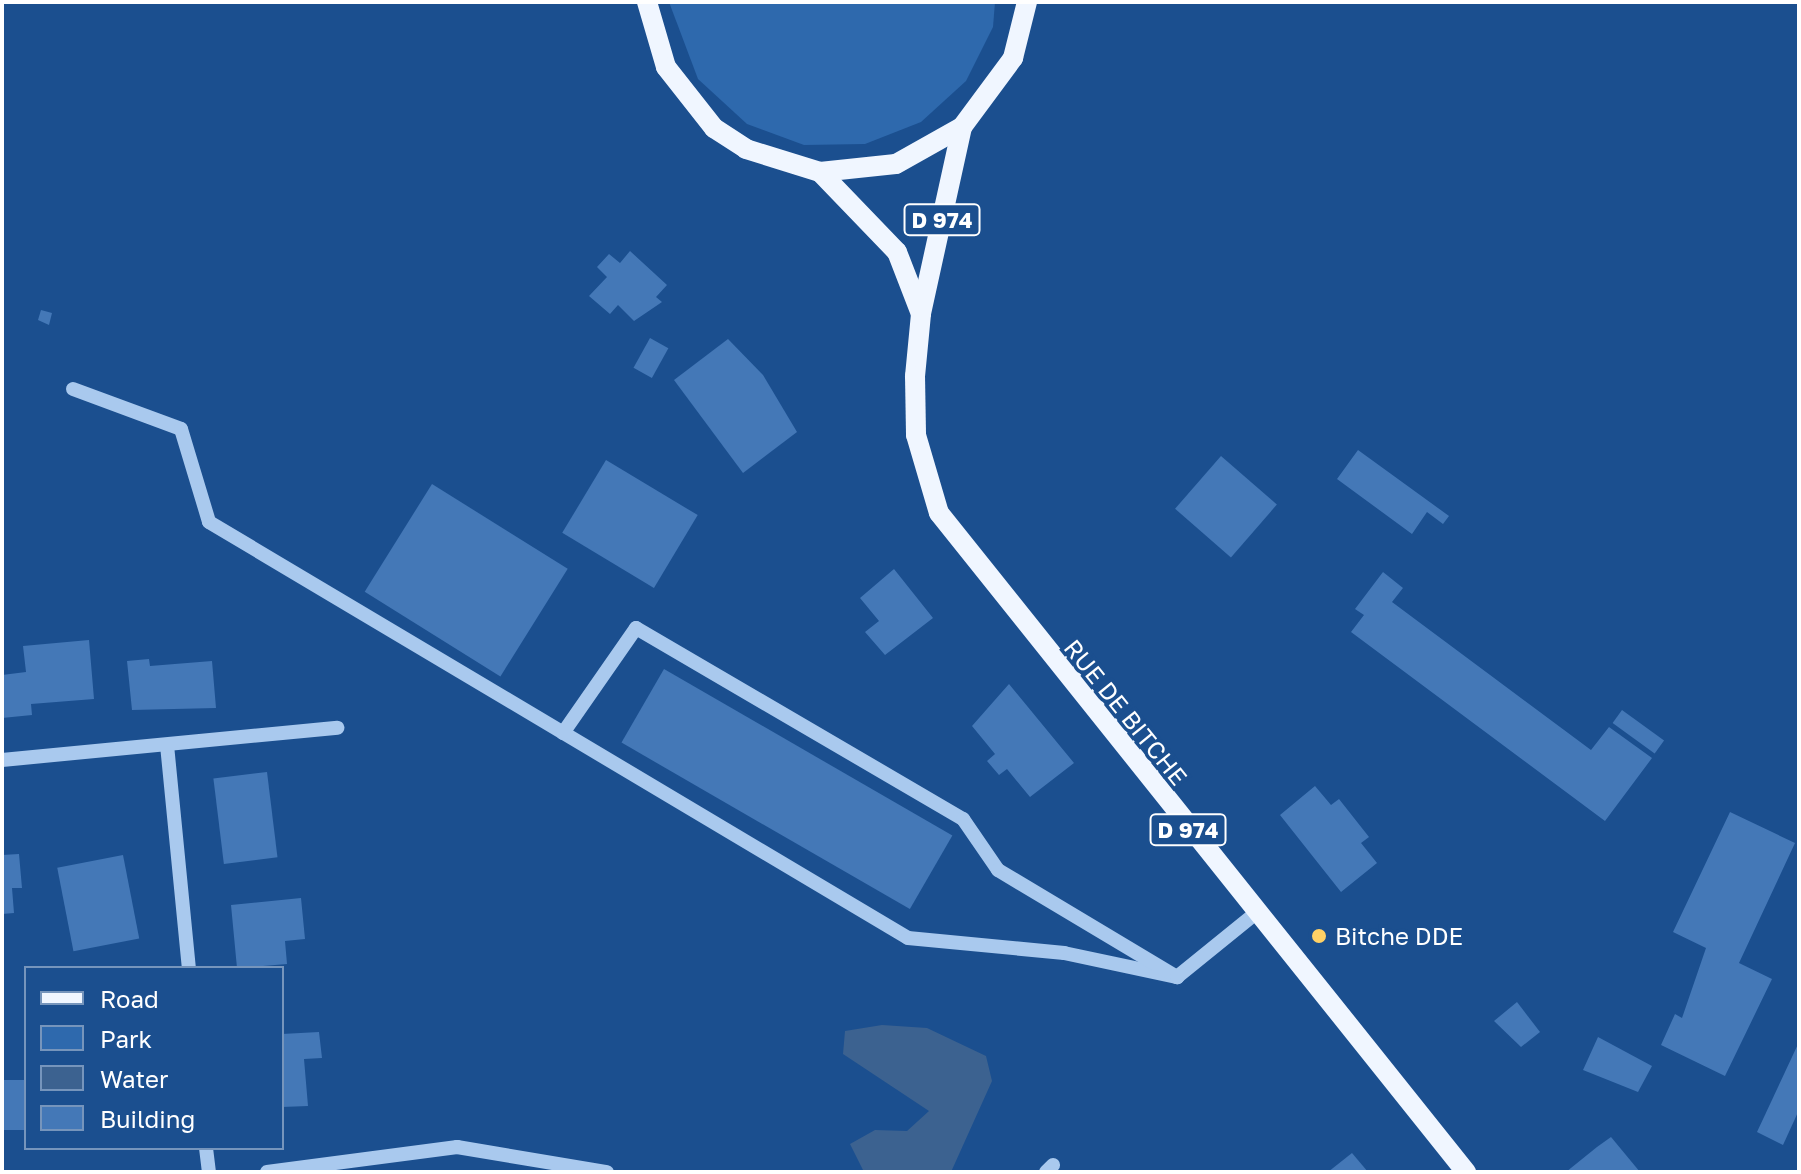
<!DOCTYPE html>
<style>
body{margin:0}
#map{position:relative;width:1801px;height:1174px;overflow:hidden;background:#1b4f8f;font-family:"Golos Text",sans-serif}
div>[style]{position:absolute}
.green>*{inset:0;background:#2e69ad}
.water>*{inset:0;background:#3c6290}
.building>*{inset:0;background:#4478b7;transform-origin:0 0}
.minor>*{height:14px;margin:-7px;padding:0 7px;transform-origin:7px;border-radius:7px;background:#a9c9ee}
.major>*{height:20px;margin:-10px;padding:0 10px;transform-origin:10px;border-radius:10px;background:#f0f6ff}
.dots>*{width:22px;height:22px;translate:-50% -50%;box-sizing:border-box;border:4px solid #1b4f8f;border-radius:50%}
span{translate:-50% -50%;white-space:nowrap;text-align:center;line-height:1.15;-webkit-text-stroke:7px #1b4f8f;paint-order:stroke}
.shield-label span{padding:2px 6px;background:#1b4f8f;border:2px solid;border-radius:6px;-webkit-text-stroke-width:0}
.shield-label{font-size:22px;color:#fff;font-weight:700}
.street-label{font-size:24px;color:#fff}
.poi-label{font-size:24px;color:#fff}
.left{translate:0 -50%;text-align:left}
.frame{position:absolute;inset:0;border:4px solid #fff;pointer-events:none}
.legend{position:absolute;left:24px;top:966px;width:260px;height:184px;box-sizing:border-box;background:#1b4f8f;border:2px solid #7695bc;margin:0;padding:10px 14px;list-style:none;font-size:24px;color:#fff}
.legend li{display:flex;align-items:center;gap:16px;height:40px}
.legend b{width:40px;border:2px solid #7695bc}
</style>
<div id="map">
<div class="green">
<i style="clip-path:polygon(669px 2px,995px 2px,993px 27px,966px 81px,921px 122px,865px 144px,804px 145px,747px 124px,698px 79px)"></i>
</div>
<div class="water">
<i style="clip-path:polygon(882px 1025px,927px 1028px,986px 1056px,992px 1081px,951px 1172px,864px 1172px,850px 1144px,875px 1130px,907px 1131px,929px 1111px,843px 1054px,845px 1031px)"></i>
</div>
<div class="building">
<i style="clip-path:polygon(630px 251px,667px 285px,656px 297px,662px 302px,634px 321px,618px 305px,610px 314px,589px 296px,607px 277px,597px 267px,609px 254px,620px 263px)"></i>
<i style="clip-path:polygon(41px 310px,52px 313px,49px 325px,38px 320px)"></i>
<i style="left:650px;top:338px;width:21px;height:34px;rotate:29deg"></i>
<i style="clip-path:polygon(728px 339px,763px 375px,797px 432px,743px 473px,674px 380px)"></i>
<i style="clip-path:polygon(1358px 450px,1449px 516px,1443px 524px,1427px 512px,1412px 534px,1337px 479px)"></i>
<i style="left:1221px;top:456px;width:74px;height:70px;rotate:41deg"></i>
<i style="left:606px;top:460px;width:107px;height:85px;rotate:31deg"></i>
<i style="left:432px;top:484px;width:160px;height:127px;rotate:32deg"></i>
<i style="clip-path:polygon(894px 569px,933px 618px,885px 655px,865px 632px,879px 621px,860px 598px)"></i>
<i style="clip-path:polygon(1383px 572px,1403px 588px,1392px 602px,1591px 750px,1609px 727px,1652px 758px,1605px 821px,1351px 632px,1364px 615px,1355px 609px)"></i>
<i style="clip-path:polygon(89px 640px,94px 699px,31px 704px,32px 715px,2px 718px,2px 675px,26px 672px,23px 646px)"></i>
<i style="clip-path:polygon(149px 659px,150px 666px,212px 661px,216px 708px,132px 710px,127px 661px)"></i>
<i style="left:664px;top:669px;width:333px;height:85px;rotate:30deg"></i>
<i style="clip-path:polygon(1009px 684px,1074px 763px,1030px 797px,1007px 769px,999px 775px,987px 761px,995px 754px,972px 726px)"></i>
<i style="left:1622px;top:710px;width:52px;height:16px;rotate:36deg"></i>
<i style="left:267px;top:772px;width:86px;height:54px;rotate:83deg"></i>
<i style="clip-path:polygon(1315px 786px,1331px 805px,1339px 799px,1369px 837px,1361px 843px,1377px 863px,1341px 892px,1280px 815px)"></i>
<i style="clip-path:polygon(1730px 812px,1795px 843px,1739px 963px,1772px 979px,1725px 1076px,1661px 1045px,1675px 1014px,1682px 1018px,1706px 948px,1673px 932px)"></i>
<i style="clip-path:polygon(19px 854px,22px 888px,12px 888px,14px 913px,2px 914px,2px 855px)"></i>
<i style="left:123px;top:855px;width:85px;height:67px;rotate:79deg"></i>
<i style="clip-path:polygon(301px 898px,305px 939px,285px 941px,287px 964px,237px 968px,231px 905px)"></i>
<i style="clip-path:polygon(1517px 1002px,1540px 1032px,1521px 1047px,1494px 1021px)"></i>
<i style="clip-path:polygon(319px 1032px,322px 1058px,304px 1059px,308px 1106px,282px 1107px,282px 1034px)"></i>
<i style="clip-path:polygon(1598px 1037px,1652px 1066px,1638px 1092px,1583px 1070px)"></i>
<i style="clip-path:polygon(1799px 1042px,1799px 1110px,1783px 1145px,1757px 1132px)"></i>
<i style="left:26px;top:1080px;width:50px;height:24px;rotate:90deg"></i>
<i style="clip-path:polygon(1611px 1137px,1640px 1172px,1566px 1172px,1597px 1147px)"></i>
<i style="clip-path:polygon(1352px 1153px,1368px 1172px,1328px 1172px)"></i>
</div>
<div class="minor">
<i style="left:73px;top:389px;width:115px;rotate:20.3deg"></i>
<i style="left:181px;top:429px;width:97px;rotate:73.2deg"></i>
<i style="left:209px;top:522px;width:813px;rotate:30.76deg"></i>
<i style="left:908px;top:938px;width:157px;rotate:5.5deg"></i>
<i style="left:1064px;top:953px;width:116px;rotate:12deg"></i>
<i style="left:563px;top:733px;width:128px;rotate:-55.2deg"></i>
<i style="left:636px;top:628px;width:379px;rotate:30.3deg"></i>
<i style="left:963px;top:819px;width:62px;rotate:55.5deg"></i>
<i style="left:998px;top:870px;width:209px;rotate:30.9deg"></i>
<i style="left:1177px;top:977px;width:102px;rotate:-39deg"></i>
<i style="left:167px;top:745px;width:224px;rotate:84.4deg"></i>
<i style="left:2px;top:760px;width:337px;rotate:-5.5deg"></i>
<i style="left:206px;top:1148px;width:24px;rotate:83deg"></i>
<i style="left:267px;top:1172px;width:192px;rotate:-7.5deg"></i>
<i style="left:457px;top:1147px;width:152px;rotate:9.5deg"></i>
<i style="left:1046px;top:1172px;width:10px;rotate:-45deg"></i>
</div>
<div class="major">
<i style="left:647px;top:2px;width:68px;rotate:73.7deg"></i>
<i style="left:666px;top:67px;width:78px;rotate:51.8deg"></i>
<i style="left:714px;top:128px;width:38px;rotate:33deg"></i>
<i style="left:746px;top:149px;width:77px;rotate:17.3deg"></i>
<i style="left:820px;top:172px;width:76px;rotate:-6deg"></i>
<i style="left:896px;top:164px;width:76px;rotate:-29.3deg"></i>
<i style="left:962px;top:127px;width:86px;rotate:-53.5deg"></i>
<i style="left:1013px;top:58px;width:58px;rotate:-76deg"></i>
<i style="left:962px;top:127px;width:191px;rotate:102.4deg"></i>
<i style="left:921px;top:314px;width:62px;rotate:95.5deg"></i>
<i style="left:915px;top:376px;width:59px;rotate:89deg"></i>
<i style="left:916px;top:435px;width:81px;rotate:73.6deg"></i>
<i style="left:939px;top:513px;width:844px;rotate:51.35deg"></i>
<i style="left:820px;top:172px;width:111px;rotate:46.1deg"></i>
<i style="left:897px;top:252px;width:66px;rotate:68.8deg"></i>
</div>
<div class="dots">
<i style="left:1319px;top:936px;background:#ffd166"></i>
</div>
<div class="shield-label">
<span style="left:942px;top:220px">D 974</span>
<span style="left:1188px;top:830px">D 974</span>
</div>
<div class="street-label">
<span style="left:1126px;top:712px;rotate:51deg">RUE DE BITCHE</span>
</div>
<div class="poi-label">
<span class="left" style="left:1335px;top:936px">Bitche DDE</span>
</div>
<div class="frame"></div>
<ul class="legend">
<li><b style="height:10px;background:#f0f6ff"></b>Road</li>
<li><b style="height:22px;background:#2e69ad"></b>Park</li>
<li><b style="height:22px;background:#3c6290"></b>Water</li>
<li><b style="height:22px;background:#4478b7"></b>Building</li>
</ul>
</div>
